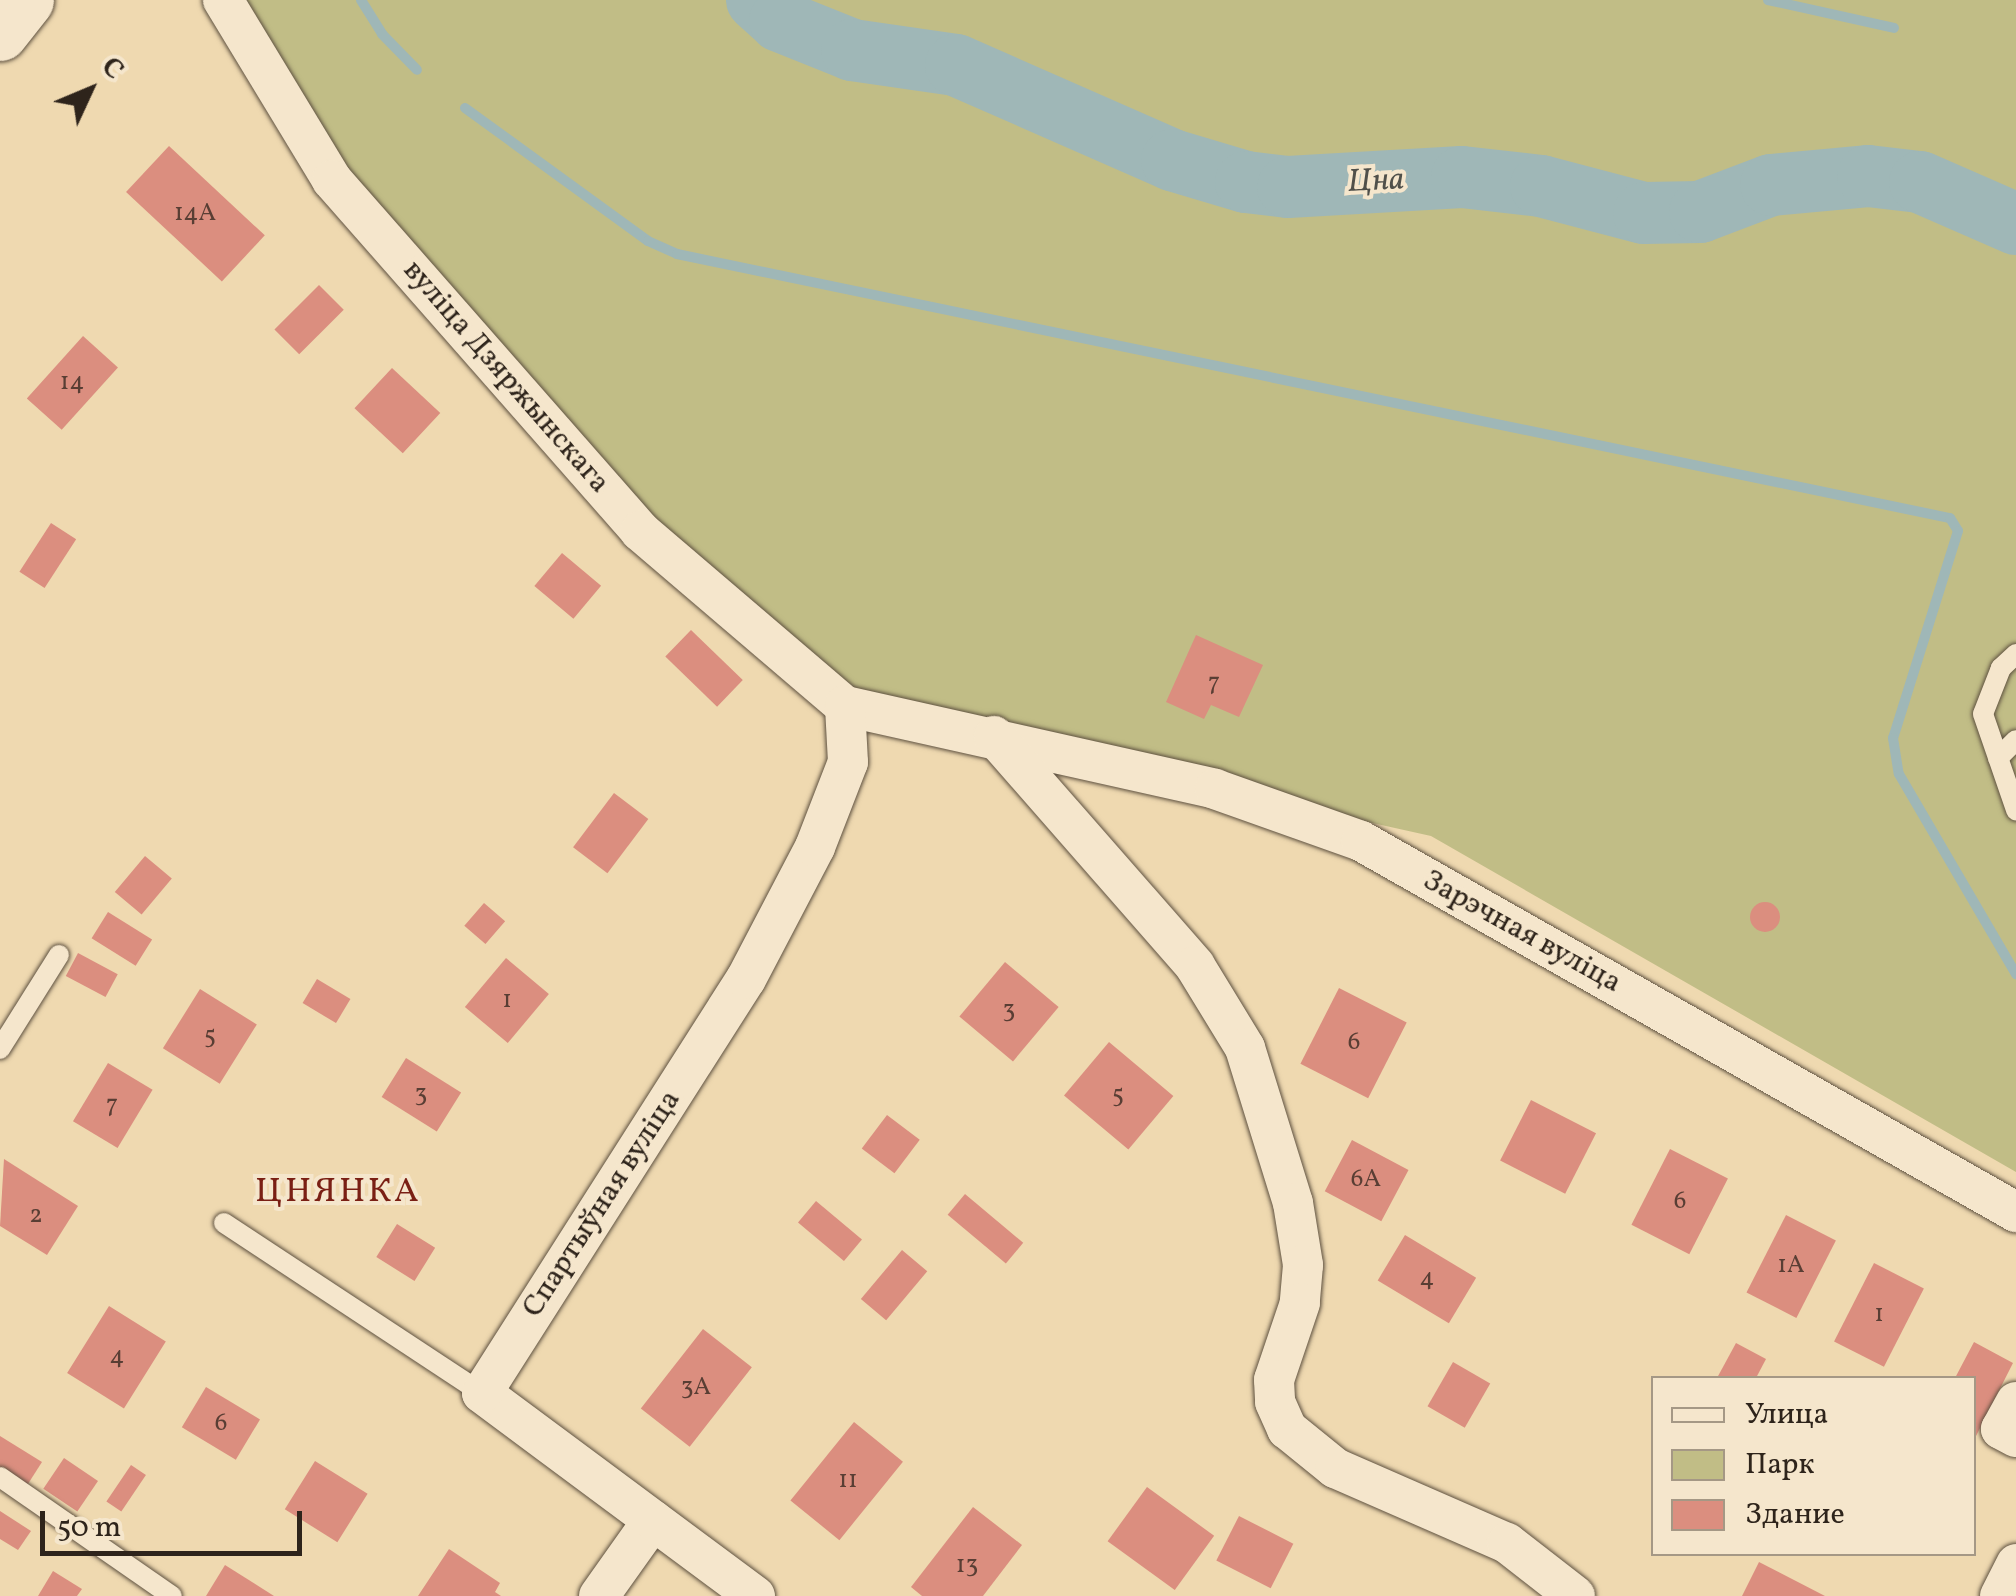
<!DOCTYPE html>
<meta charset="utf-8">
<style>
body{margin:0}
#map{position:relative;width:2016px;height:1596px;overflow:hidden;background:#efd9b0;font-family:Vollkorn,serif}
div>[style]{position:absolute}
.green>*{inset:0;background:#c1bd86}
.stream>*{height:10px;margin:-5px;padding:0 5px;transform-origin:5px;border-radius:5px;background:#9fb7b7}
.river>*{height:62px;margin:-31px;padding:0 31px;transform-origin:31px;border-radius:31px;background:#9fb7b7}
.building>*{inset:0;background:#db8e7f;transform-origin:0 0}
.round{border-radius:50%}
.roads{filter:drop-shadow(0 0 2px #5e5140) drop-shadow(0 0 2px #5e5140)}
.lane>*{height:20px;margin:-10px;padding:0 10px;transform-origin:10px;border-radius:10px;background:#f5e6cc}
.street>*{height:40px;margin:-20px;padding:0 20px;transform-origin:20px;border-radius:20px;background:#f5e6cc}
.secondary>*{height:55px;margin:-27.5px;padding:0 27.5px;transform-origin:27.5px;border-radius:27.5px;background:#f5e6cc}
span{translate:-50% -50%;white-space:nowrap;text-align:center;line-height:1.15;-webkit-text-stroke:8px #f5e6cc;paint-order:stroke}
.number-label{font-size:25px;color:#593e34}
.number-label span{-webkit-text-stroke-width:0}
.street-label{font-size:30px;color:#2e241b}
.water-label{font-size:32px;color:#50504a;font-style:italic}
.quarter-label{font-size:35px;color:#7a1f14;letter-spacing:2.5px}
.legend{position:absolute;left:1651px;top:1376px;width:325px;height:180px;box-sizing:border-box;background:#f5e6cc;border:2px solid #a59885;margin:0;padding:12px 18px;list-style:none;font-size:30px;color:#2e241b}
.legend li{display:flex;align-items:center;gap:20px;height:50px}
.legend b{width:50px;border:2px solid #a59885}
.north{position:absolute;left:40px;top:40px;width:100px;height:100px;-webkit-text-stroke:8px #f5e6cc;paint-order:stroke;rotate:46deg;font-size:28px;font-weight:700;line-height:40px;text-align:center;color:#2e241b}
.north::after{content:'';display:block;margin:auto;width:35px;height:45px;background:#2e241b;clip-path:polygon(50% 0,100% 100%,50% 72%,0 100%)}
.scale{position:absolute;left:40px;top:1511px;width:262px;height:45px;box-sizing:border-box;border:5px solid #2e241b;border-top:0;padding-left:12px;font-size:30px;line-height:35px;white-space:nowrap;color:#2e241b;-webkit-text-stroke:8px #f5e6cc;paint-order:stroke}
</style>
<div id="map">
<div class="green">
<i style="clip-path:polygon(223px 0,2016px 0,2016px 1172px,1431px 836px,845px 706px,477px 344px)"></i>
</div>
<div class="stream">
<i style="left:361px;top:0;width:40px;rotate:58deg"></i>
<i style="left:382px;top:34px;width:50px;rotate:45.8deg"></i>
<i style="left:1768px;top:0;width:129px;rotate:12.5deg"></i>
<i style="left:465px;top:108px;width:226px;rotate:36deg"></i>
<i style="left:648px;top:241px;width:32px;rotate:24deg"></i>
<i style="left:677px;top:254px;width:1300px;rotate:11.72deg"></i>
<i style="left:1950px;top:518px;width:15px;rotate:58deg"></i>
<i style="left:1958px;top:531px;width:217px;rotate:107.4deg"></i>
<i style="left:1893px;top:738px;width:36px;rotate:81deg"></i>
<i style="left:1899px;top:774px;width:232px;rotate:59.7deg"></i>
</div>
<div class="river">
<i style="left:757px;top:0;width:31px;rotate:42deg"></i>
<i style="left:780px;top:21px;width:78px;rotate:21.9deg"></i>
<i style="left:852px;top:50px;width:105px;rotate:8.2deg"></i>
<i style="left:956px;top:65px;width:236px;rotate:23.7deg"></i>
<i style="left:1172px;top:160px;width:77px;rotate:16.6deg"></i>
<i style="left:1246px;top:182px;width:42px;rotate:6.8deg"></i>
<i style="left:1288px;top:187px;width:174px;rotate:-3.3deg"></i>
<i style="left:1462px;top:177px;width:80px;rotate:6.5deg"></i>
<i style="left:1541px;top:186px;width:106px;rotate:14.7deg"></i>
<i style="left:1644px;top:213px;width:56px;rotate:-1deg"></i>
<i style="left:1700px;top:212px;width:76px;rotate:-20.8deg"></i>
<i style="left:1771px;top:185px;width:97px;rotate:-5.3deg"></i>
<i style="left:1868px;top:176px;width:52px;rotate:6.6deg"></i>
<i style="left:1920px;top:182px;width:105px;rotate:23.6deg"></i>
</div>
<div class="building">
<i style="left:169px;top:146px;width:131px;height:63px;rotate:43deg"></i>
<i style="left:319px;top:285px;width:35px;height:63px;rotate:45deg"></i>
<i style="left:83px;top:336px;width:47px;height:84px;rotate:42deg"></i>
<i style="left:392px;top:368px;width:66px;height:55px;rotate:43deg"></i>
<i style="left:51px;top:523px;width:30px;height:58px;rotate:33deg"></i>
<i style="left:562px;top:553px;width:51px;height:43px;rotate:40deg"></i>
<i style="left:691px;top:630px;width:72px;height:37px;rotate:44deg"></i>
<i style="clip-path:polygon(1196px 635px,1263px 665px,1239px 717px,1211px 705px,1204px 719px,1166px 702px)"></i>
<i style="left:614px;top:793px;width:43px;height:68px;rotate:37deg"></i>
<i style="left:145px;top:856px;width:35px;height:47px;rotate:40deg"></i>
<i class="round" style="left:1750px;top:902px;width:30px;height:30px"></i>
<i style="left:484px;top:903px;width:28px;height:30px;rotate:41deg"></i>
<i style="left:108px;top:912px;width:52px;height:31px;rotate:32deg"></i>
<i style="left:78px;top:953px;width:45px;height:26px;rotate:28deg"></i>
<i style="left:506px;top:958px;width:56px;height:64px;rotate:40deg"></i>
<i style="left:1005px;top:962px;width:70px;height:71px;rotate:40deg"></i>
<i style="left:317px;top:979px;width:39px;height:28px;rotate:31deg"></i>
<i style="left:1339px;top:988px;width:76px;height:85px;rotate:27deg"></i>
<i style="left:200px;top:989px;width:67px;height:70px;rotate:32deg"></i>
<i style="left:1109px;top:1042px;width:84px;height:70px;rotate:40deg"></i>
<i style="left:406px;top:1058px;width:65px;height:46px;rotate:32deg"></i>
<i style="left:108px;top:1063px;width:52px;height:68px;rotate:31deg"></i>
<i style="left:1531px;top:1100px;width:73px;height:68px;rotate:27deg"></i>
<i style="left:887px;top:1115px;width:41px;height:42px;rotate:37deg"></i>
<i style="left:1352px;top:1140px;width:64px;height:58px;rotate:28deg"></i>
<i style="left:1670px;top:1149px;width:65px;height:85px;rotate:27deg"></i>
<i style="clip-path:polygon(4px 1159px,78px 1206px,47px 1255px,0 1226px)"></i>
<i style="left:965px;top:1194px;width:76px;height:27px;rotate:40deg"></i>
<i style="left:816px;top:1201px;width:60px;height:28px;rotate:40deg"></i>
<i style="left:1786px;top:1215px;width:56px;height:87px;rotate:27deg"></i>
<i style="left:397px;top:1224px;width:45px;height:39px;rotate:32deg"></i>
<i style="left:1405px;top:1235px;width:83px;height:53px;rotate:31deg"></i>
<i style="left:902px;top:1250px;width:33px;height:64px;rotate:40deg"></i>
<i style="left:1874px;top:1263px;width:56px;height:88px;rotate:27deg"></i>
<i style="left:109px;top:1306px;width:67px;height:79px;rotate:32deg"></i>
<i style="left:703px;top:1329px;width:62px;height:101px;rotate:38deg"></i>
<i style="clip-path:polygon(1974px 1342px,2013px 1363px,1974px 1440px,1974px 1378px,1955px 1378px)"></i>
<i style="clip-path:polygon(1736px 1343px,1766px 1359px,1756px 1378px,1717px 1378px)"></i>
<i style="left:1453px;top:1362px;width:43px;height:51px;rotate:30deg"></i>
<i style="left:206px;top:1387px;width:63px;height:47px;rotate:31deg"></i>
<i style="left:854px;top:1422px;width:63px;height:101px;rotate:39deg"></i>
<i style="clip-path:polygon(0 1436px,42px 1462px,26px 1487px,0 1470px)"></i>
<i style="left:64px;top:1458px;width:41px;height:37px;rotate:34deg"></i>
<i style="left:315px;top:1461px;width:62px;height:57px;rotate:32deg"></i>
<i style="left:131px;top:1465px;width:18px;height:44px;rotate:34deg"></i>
<i style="left:1147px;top:1487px;width:83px;height:67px;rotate:36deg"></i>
<i style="clip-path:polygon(973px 1507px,1022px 1545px,983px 1596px,922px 1596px,911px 1587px)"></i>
<i style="clip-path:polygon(0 1511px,31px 1531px,18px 1550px,0 1539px)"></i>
<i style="left:1239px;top:1516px;width:61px;height:50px;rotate:27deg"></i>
<i style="clip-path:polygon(449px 1549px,500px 1583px,495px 1592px,501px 1596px,418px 1596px)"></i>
<i style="clip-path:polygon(1759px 1562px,1825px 1596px,1742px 1596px)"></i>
<i style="clip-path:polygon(225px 1565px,274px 1596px,206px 1596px)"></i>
<i style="clip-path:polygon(53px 1571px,82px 1589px,77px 1596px,38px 1596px)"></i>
</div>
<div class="roads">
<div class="lane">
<i style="left:2016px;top:654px;width:21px;rotate:137deg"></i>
<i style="left:2001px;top:668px;width:49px;rotate:111.4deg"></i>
<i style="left:1983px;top:714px;width:102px;rotate:71deg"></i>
<i style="left:1998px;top:758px;width:25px;rotate:-45deg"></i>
<i style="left:0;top:1049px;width:111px;rotate:-57.9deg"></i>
<i style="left:224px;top:1223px;width:309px;rotate:33.4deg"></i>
<i style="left:0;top:1477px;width:209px;rotate:34.7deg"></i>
</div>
<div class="street">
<i style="left:223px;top:0;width:210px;rotate:58.8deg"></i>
<i style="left:332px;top:180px;width:467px;rotate:48.7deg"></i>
<i style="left:640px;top:531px;width:270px;rotate:40.5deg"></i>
<i style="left:845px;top:706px;width:379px;rotate:12.6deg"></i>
<i style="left:1215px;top:789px;width:155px;rotate:19.6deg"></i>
<i style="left:1361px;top:841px;width:753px;rotate:29.53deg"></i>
<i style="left:994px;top:736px;width:305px;rotate:48.8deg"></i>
<i style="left:1195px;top:966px;width:96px;rotate:58.6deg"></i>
<i style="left:1245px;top:1048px;width:162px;rotate:72.8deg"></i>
<i style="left:1293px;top:1203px;width:63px;rotate:80.8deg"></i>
<i style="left:1303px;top:1265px;width:38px;rotate:95deg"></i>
<i style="left:1300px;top:1303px;width:81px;rotate:108.7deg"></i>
<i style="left:1274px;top:1380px;width:22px;rotate:87deg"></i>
<i style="left:1275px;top:1402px;width:30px;rotate:66deg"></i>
<i style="left:1287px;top:1429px;width:62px;rotate:39.1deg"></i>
<i style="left:1335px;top:1468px;width:188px;rotate:23.6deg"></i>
<i style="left:1507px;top:1543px;width:86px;rotate:37.9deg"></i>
<i style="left:2016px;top:1402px;width:31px;rotate:119deg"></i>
<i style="left:2001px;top:1429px;width:17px;rotate:28deg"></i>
<i style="left:599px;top:1596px;width:93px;rotate:-54.6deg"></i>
<i style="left:755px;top:1596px;width:340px;rotate:-143.4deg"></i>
<i style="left:482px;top:1393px;width:491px;rotate:-57.5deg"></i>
<i style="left:746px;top:979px;width:149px;rotate:-62.4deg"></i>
<i style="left:815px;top:847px;width:91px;rotate:-68.8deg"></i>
<i style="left:848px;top:762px;width:56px;rotate:-93.1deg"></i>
<i style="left:2000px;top:1596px;width:36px;rotate:-63deg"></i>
</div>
<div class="secondary">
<i style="left:0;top:33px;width:42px;rotate:-51.8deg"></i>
</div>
</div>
<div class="number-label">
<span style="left:195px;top:214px">14А</span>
<span style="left:72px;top:383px">14</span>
<span style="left:1214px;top:684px">7</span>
<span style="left:507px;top:1001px">1</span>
<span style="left:1009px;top:1011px">3</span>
<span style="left:210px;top:1037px">5</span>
<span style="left:1354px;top:1043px">6</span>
<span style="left:421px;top:1095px">3</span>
<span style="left:1118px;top:1096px">5</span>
<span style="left:112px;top:1106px">7</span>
<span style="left:1366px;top:1180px">6A</span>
<span style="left:1680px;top:1202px">6</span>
<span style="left:36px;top:1216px">2</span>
<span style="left:1791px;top:1266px">1А</span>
<span style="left:1427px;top:1279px">4</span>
<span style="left:1879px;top:1315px">1</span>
<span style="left:117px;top:1357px">4</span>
<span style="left:696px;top:1388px">3А</span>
<span style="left:221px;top:1424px">6</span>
<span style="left:848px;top:1481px">11</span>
<span style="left:967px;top:1566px">13</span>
</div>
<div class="street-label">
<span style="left:506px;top:377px;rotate:49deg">вуліца Дзяржынскага</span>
<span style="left:1522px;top:932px;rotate:29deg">Зарэчная вуліца</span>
<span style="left:602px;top:1204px;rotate:-57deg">Спартыўная вуліца</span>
</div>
<div class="water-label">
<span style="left:1376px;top:182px;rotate:-3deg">Цна</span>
</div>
<div class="quarter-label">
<span style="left:338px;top:1192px">ЦНЯНКА</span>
</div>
<ul class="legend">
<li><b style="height:12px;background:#f5e6cc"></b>Улица</li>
<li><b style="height:28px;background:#c1bd86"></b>Парк</li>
<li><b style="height:28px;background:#db8e7f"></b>Здание</li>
</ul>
<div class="north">С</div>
<div class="scale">50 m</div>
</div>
